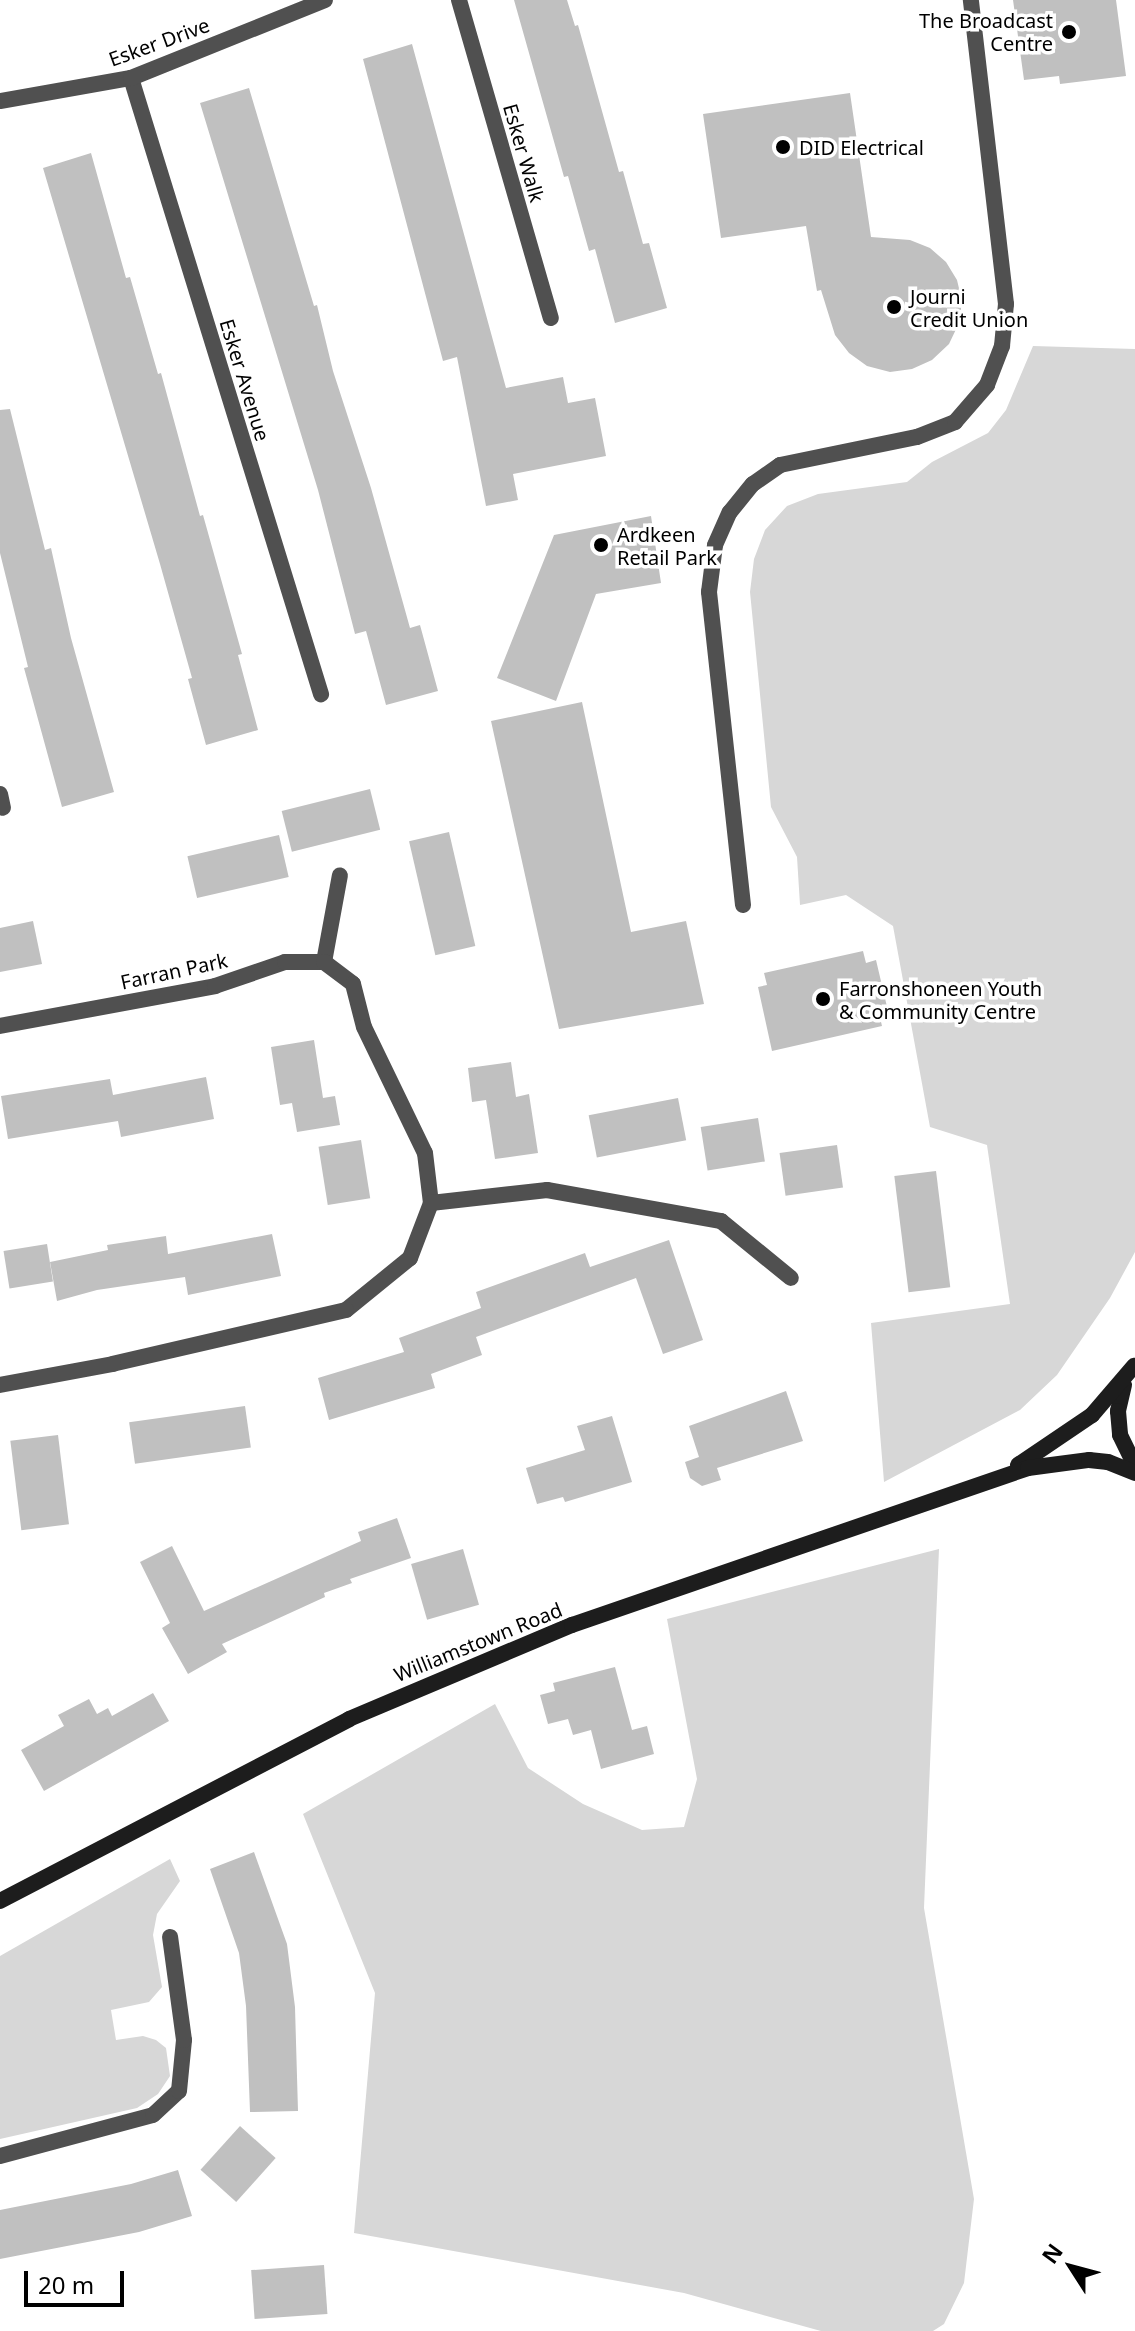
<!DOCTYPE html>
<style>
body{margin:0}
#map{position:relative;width:1135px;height:2331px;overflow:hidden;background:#fff;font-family:"Noto Sans",sans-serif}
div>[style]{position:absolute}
.green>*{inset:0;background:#d7d7d7}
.building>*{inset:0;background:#c0c0c0;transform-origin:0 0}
.street>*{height:16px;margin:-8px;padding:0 8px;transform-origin:8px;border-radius:8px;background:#505050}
.secondary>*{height:16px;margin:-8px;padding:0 8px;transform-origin:8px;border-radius:8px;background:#1d1d1d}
.dots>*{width:22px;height:22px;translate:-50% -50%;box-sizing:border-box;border:4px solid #fff;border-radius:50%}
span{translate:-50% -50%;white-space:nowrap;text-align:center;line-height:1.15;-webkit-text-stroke:7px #fff;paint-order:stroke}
.poi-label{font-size:20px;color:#000}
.right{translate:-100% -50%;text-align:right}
.left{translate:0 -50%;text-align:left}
.street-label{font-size:20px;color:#000}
.north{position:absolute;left:1031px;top:2227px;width:80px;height:80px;-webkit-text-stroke:6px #fff;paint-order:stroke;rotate:306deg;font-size:22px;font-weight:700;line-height:32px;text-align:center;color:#000}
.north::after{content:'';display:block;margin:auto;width:28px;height:36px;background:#000;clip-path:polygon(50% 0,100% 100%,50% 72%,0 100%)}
.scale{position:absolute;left:24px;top:2271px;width:100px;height:36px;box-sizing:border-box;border:4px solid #000;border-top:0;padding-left:10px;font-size:24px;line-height:28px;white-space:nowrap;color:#000;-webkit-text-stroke:6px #fff;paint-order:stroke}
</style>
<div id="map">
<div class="green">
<i style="clip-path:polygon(1033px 346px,1135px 349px,1135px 1252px,1110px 1298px,1057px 1375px,1020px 1410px,884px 1482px,871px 1323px,1010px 1304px,987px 1145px,930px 1127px,893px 926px,846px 895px,800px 905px,797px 857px,771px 807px,750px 592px,754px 559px,765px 530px,787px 506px,818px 494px,907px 482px,932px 462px,988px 433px,1006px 410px)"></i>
<i style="clip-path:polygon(939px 1549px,924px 1908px,974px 2199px,964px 2283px,944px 2324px,933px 2331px,821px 2331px,684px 2293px,354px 2233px,375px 1993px,303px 1814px,495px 1704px,528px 1768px,583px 1804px,642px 1830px,684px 1827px,697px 1779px,667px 1619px)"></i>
<i style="clip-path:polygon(170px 1859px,180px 1881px,157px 1914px,153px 1935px,162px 1987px,149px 2002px,111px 2010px,116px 2040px,143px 2036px,156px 2040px,166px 2048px,170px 2076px,158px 2094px,137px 2108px,0 2139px,0 1956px)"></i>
</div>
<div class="building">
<i style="clip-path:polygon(514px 0,567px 0,575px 26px,578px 25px,619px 172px,623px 171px,643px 244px,649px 243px,667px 308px,615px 323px,595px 249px,589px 251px,568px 176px,564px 177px)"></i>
<i style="clip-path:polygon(1013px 0,1116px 0,1126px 76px,1060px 84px,1059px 76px,1024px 80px)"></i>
<i style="clip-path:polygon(412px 44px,506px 388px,563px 377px,568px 403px,595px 398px,606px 456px,513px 474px,518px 500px,486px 506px,457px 357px,443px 361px,363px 59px)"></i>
<i style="clip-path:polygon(249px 88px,314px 306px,317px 305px,333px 371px,371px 488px,410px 628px,420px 625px,438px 691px,386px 705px,366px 631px,355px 634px,318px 490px,200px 103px)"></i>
<i style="clip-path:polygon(850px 93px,871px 237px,910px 240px,930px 248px,946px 262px,957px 280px,962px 301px,959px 323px,949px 344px,932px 360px,912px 369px,890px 372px,867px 366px,849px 353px,835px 335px,821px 290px,817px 291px,806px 226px,721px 238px,703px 114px)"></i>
<i style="clip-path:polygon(91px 153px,126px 278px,130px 277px,158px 374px,161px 373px,200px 516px,203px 515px,242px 654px,238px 655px,258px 730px,206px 745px,188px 679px,192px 678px,160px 564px,43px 168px)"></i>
<i style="clip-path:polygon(10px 409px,45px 550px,51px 548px,71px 638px,114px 792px,62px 807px,24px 668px,28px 667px,0 553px,0 410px)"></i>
<i style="clip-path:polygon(651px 516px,661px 583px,596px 594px,556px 701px,497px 678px,554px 535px)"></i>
<i style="clip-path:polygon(582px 702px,631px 932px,686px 921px,704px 1004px,559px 1029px,491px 721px)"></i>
<i style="left:370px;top:789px;width:42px;height:91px;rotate:76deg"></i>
<i style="left:449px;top:832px;width:117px;height:41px;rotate:77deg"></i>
<i style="left:279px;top:835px;width:43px;height:94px;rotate:77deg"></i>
<i style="clip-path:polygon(33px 921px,42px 964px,0 972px,0 928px)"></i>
<i style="clip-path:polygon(863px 951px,866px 963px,876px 960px,888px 1011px,879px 1013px,882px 1026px,772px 1051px,758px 987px,767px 985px,764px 973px)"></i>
<i style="clip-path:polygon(314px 1040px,323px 1098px,335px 1096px,340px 1125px,297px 1132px,292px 1103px,280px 1105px,271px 1047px)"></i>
<i style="clip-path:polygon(511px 1062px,516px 1097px,529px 1094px,538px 1153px,495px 1159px,486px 1100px,472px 1102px,468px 1068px)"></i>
<i style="clip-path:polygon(206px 1077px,214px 1119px,121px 1137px,118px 1121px,8px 1139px,1px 1096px,110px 1079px,113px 1095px)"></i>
<i style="left:678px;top:1098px;width:43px;height:91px;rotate:79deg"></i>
<i style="left:758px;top:1118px;width:44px;height:58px;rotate:81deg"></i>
<i style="left:361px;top:1140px;width:59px;height:43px;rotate:81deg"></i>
<i style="left:837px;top:1145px;width:43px;height:58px;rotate:82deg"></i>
<i style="left:936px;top:1171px;width:117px;height:42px;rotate:83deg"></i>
<i style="clip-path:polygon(272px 1234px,281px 1276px,188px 1295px,185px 1277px,97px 1290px,57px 1301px,50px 1262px,108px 1250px,107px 1245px,166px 1236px,168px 1254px)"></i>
<i style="clip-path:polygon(669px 1240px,703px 1340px,663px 1354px,636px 1278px,476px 1337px,482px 1355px,431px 1374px,435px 1388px,329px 1420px,318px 1378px,404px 1352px,399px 1338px,481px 1308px,476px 1292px,585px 1253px,590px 1267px)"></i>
<i style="left:47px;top:1244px;width:38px;height:44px;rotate:81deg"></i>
<i style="clip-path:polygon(786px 1391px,803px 1441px,717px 1468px,721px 1480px,702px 1486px,690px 1478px,685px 1462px,699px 1457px,689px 1426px)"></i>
<i style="left:245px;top:1406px;width:42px;height:117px;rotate:82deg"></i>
<i style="clip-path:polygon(612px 1416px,632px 1482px,565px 1502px,563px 1497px,537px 1504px,526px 1468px,585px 1450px,577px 1426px)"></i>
<i style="left:58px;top:1435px;width:90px;height:48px;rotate:83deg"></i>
<i style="clip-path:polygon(397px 1518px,411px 1558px,350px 1579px,352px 1583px,324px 1593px,325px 1597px,222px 1644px,227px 1652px,188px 1674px,162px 1628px,170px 1623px,140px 1562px,172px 1546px,204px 1611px,361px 1541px,358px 1532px)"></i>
<i style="left:463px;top:1549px;width:58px;height:54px;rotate:74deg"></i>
<i style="clip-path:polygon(615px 1667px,632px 1730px,647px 1726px,654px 1754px,601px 1769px,591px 1730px,573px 1735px,568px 1719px,548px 1724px,540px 1695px,555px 1691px,553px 1683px)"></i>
<i style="clip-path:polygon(153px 1693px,169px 1721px,44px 1791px,21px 1750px,64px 1726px,58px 1715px,89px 1699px,97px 1714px,108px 1708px,112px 1716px)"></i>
<i style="clip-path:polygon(254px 1852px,287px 1944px,295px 2007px,298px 2111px,250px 2112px,246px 2006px,239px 1953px,210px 1869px)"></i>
<i style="left:240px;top:2126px;width:48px;height:59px;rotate:42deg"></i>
<i style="clip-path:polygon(178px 2170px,192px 2216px,139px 2232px,0 2259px,0 2210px,131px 2184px)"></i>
<i style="left:324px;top:2265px;width:49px;height:73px;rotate:86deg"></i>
</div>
<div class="street">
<i style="left:459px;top:0;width:331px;rotate:73.9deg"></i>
<i style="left:131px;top:78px;width:645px;rotate:72.86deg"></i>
<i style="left:0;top:101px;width:133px;rotate:-10deg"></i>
<i style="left:131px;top:78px;width:209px;rotate:-21.9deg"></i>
<i style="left:0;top:794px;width:14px;rotate:78deg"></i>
<i style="left:743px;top:905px;width:315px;rotate:-96.2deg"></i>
<i style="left:709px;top:592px;width:47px;rotate:-82.7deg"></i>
<i style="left:715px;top:545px;width:36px;rotate:-66deg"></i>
<i style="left:730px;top:512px;width:36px;rotate:-51deg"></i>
<i style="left:753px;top:484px;width:33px;rotate:-35deg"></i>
<i style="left:780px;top:465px;width:140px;rotate:-11.6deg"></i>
<i style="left:917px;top:437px;width:41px;rotate:-21.5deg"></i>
<i style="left:955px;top:422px;width:49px;rotate:-49.1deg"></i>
<i style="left:987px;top:385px;width:42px;rotate:-69deg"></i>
<i style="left:1002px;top:346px;width:42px;rotate:-84.6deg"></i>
<i style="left:1006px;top:304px;width:306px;rotate:-96.6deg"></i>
<i style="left:324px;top:962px;width:88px;rotate:-79.6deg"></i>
<i style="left:0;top:1026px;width:219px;rotate:-10.5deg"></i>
<i style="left:215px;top:986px;width:74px;rotate:-18.9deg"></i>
<i style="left:285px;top:962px;width:39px"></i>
<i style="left:324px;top:962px;width:36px;rotate:37deg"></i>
<i style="left:353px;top:984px;width:44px;rotate:75.7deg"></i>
<i style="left:364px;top:1027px;width:140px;rotate:64.2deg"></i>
<i style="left:425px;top:1153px;width:50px;rotate:83.2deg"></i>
<i style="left:431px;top:1203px;width:59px;rotate:110.9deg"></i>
<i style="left:410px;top:1258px;width:82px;rotate:140.9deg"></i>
<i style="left:346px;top:1310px;width:239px;rotate:167deg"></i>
<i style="left:113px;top:1364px;width:115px;rotate:169.5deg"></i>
<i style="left:431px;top:1203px;width:117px;rotate:-6.4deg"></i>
<i style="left:547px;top:1190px;width:177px;rotate:10.1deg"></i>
<i style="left:721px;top:1221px;width:90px;rotate:39.2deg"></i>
<i style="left:0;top:2156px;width:158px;rotate:-15deg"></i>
<i style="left:153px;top:2115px;width:35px;rotate:-43deg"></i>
<i style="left:179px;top:2091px;width:51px;rotate:-84.4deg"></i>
<i style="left:184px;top:2040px;width:104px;rotate:-97.7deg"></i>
</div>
<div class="secondary">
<i style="left:1124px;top:1385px;width:27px;rotate:103deg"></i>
<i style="left:1118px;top:1411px;width:24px;rotate:85deg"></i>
<i style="left:1120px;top:1435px;width:34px;rotate:64deg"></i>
<i style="left:1018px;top:1465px;width:89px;rotate:-34deg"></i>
<i style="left:1092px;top:1415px;width:65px;rotate:-49.4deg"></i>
<i style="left:0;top:1901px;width:394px;rotate:-27.5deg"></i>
<i style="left:349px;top:1719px;width:242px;rotate:-22.9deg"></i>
<i style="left:572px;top:1625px;width:482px;rotate:-19deg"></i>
<i style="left:1028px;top:1468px;width:62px;rotate:-7.5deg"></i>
<i style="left:1089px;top:1460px;width:19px;rotate:6deg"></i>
<i style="left:1108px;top:1462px;width:29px;rotate:22deg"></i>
</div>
<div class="dots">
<i style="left:1069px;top:32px;background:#000"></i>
<i style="left:783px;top:147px;background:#000"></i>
<i style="left:894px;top:307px;background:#000"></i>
<i style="left:601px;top:545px;background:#000"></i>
<i style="left:823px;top:999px;background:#000"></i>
</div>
<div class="poi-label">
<span class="right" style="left:1053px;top:32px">The Broadcast<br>Centre</span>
<span class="left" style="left:799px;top:147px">DID Electrical</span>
<span class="left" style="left:910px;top:308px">Journi<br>Credit Union</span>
<span class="left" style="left:617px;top:546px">Ardkeen<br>Retail Park</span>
<span class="left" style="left:839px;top:1000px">Farronshoneen Youth<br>&amp; Community Centre</span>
</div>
<div class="street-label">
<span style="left:159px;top:42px;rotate:-20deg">Esker Drive</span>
<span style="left:524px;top:153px;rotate:74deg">Esker Walk</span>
<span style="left:245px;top:380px;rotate:73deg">Esker Avenue</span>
<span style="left:174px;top:971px;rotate:-12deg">Farran Park</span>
<span style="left:478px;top:1642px;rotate:-22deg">Williamstown Road</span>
</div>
<div class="north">N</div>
<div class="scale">20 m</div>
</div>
